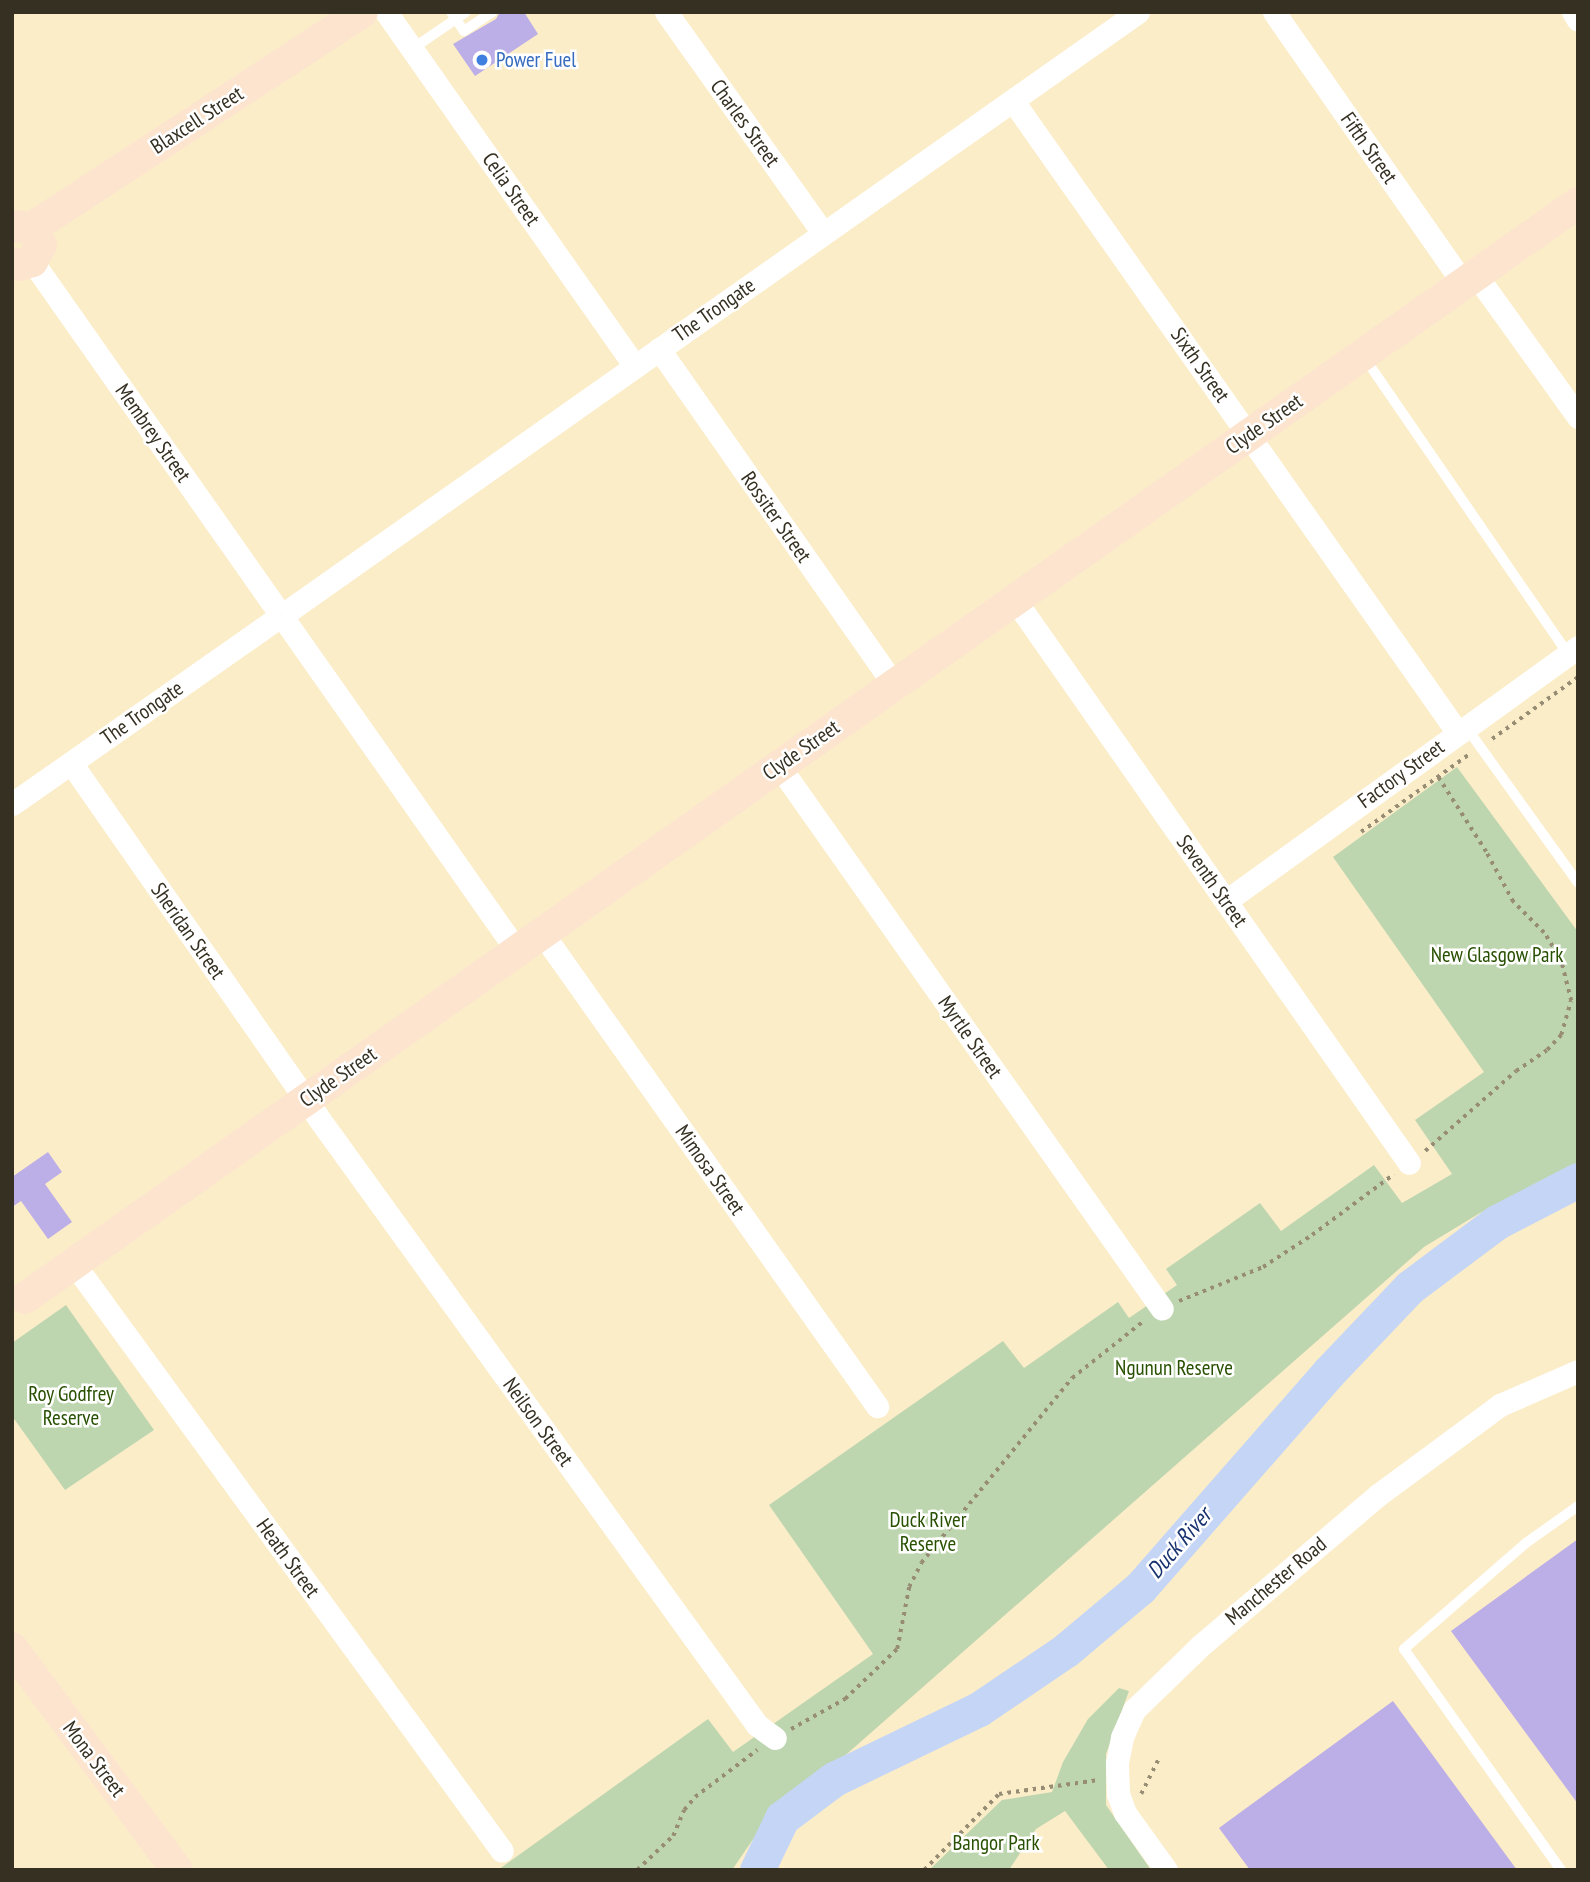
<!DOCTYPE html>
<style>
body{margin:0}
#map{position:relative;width:1590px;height:1882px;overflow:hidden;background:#fcedc9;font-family:"PT Sans Narrow",sans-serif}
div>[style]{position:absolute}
.green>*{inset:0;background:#bed6b0}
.river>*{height:35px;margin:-17.5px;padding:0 17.5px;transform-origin:17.5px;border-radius:17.5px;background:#c5d5f5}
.building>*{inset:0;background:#bcaee6}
.path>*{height:3.5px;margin-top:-1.75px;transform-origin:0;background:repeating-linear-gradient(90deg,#978d74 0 3.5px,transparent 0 8.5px)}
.lane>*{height:10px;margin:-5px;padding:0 5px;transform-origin:5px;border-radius:5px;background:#fff}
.street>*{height:23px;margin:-11.5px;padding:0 11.5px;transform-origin:11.5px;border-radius:11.5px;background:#fff}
.secondary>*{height:32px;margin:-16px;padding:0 16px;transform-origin:16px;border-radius:16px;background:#fce4ce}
.dots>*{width:19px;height:19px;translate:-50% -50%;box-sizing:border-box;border:4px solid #fff;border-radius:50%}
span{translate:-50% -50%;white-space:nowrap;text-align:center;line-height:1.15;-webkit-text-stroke:5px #fff;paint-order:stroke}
.shop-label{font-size:21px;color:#366cbe}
.left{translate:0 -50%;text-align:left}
.street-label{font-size:21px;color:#353022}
.park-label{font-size:21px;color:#285001}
.water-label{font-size:23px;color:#18326f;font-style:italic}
.frame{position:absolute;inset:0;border:14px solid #353022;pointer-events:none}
</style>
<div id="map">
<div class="green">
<i style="clip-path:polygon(1457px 767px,1578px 932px,1578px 1164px,1480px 1213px,1424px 1247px,758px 1832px,732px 1870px,498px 1870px,708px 1719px,733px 1752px,873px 1654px,769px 1505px,1003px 1341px,1024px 1368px,1118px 1302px,1129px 1318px,1177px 1285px,1166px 1269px,1260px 1203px,1281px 1231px,1374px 1165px,1402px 1203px,1452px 1174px,1415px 1120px,1484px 1072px,1333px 857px)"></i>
<i style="clip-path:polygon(66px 1305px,154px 1430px,65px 1490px,12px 1416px,12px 1343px)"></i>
<i style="clip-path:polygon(1119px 1688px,1129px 1691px,1106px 1754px,1106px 1805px,1151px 1870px,1109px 1870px,1065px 1811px,1036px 1829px,1009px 1870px,929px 1870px,1002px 1800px,1052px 1792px,1063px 1762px,1088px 1719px)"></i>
</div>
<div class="river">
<i style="left:757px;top:1870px;width:58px;rotate:-64.3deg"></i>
<i style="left:782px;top:1818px;width:65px;rotate:-36.9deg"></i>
<i style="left:834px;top:1779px;width:161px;rotate:-25.8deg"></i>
<i style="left:979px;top:1709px;width:105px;rotate:-34.1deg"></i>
<i style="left:1066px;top:1650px;width:97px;rotate:-40deg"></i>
<i style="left:1140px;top:1588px;width:287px;rotate:-48.8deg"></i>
<i style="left:1329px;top:1372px;width:117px;rotate:-46.4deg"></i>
<i style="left:1410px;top:1287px;width:109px;rotate:-36.8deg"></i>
<i style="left:1497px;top:1222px;width:91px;rotate:-27.4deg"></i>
</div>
<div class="building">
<i style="clip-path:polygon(500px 12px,524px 12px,538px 34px,475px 76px,453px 44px,496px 19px)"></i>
<i style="clip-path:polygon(48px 1152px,62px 1172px,45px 1184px,72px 1222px,48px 1239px,21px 1201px,12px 1207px,12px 1177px)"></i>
<i style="clip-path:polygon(1578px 1539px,1578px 1804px,1451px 1631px)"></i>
<i style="clip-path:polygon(1393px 1701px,1517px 1870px,1250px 1870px,1219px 1828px)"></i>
</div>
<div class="path">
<i style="left:1492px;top:739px;width:106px;rotate:-35.8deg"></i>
<i style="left:1361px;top:832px;width:132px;rotate:-35.7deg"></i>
<i style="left:1425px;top:1151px;width:121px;rotate:-41.3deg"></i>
<i style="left:1516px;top:1071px;width:37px;rotate:-34deg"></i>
<i style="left:1547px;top:1050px;width:21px;rotate:-47deg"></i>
<i style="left:1561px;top:1035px;width:35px;rotate:-74deg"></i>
<i style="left:1571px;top:1001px;width:41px;rotate:-104deg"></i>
<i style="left:1561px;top:961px;width:33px;rotate:-121deg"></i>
<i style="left:1544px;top:933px;width:44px;rotate:-135deg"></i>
<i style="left:1513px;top:902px;width:57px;rotate:-118.4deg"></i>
<i style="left:1486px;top:852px;width:93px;rotate:-122.7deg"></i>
<i style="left:1179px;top:1301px;width:91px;rotate:-22deg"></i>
<i style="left:1263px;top:1267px;width:59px;rotate:-33.1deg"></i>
<i style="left:1312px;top:1235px;width:102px;rotate:-36.6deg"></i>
<i style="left:791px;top:1729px;width:62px;rotate:-29.1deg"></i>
<i style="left:845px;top:1699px;width:72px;rotate:-43.9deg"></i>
<i style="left:897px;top:1649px;width:63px;rotate:-79deg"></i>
<i style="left:909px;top:1587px;width:27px;rotate:-63deg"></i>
<i style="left:921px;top:1563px;width:239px;rotate:-50.8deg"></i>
<i style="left:1072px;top:1378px;width:93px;rotate:-38.5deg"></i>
<i style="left:1141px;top:1794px;width:40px;rotate:-63.4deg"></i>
<i style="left:637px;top:1870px;width:50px;rotate:-43.4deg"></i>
<i style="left:673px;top:1836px;width:28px;rotate:-67deg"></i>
<i style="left:684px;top:1810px;width:17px;rotate:-50deg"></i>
<i style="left:695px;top:1797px;width:78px;rotate:-37.2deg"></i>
<i style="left:924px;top:1870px;width:107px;rotate:-45.4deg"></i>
<i style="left:999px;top:1794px;width:101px;rotate:-8deg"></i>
</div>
<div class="lane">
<i style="left:451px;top:12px;width:23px;rotate:56deg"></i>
<i style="left:464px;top:31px;width:34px;rotate:-34deg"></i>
<i style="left:412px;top:49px;width:65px;rotate:-34.4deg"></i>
<i style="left:1364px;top:357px;width:360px;rotate:55.5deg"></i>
<i style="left:1466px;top:727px;width:192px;rotate:54.3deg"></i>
<i style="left:1561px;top:1870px;width:271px;rotate:-125.4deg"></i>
<i style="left:1404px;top:1649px;width:162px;rotate:-41deg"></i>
<i style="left:1526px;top:1543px;width:64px;rotate:-35.4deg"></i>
</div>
<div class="street">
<i style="left:386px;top:12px;width:433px;rotate:54.9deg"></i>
<i style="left:666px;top:12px;width:271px;rotate:54.6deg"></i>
<i style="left:1274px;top:12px;width:330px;rotate:55.1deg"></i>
<i style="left:1573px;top:12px;width:9px;rotate:58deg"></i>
<i style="left:1013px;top:101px;width:773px;rotate:54.85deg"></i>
<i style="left:32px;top:261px;width:421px;rotate:54.9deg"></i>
<i style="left:1476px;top:275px;width:175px;rotate:54.3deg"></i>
<i style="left:659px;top:349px;width:410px;rotate:55deg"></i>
<i style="left:1015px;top:600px;width:687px;rotate:55.01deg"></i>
<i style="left:291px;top:609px;width:1036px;rotate:-35.18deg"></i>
<i style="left:288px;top:625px;width:398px;rotate:54.9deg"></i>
<i style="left:71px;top:763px;width:430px;rotate:55.1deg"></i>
<i style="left:317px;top:1116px;width:751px;rotate:54.15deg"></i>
<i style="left:757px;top:1725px;width:22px;rotate:36deg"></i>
<i style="left:779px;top:766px;width:664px;rotate:54.8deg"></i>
<i style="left:12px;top:804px;width:317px;rotate:-35deg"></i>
<i style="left:1226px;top:901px;width:434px;rotate:-35.8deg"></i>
<i style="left:542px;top:933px;width:580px;rotate:54.69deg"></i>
<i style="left:74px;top:1264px;width:726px;rotate:53.9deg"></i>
<i style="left:1166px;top:1870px;width:70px;rotate:-125.7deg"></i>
<i style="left:1125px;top:1813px;width:20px;rotate:-110deg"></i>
<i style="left:1118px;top:1794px;width:31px;rotate:-92deg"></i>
<i style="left:1117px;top:1763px;width:26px;rotate:-79deg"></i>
<i style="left:1122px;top:1737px;width:30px;rotate:-66deg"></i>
<i style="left:1134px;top:1710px;width:92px;rotate:-44.1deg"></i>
<i style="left:1200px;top:1646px;width:233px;rotate:-40.3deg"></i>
<i style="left:1378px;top:1495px;width:152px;rotate:-36.4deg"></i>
<i style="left:1500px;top:1405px;width:85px;rotate:-23.6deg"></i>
</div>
<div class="secondary">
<i style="left:32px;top:228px;width:394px;rotate:-33.2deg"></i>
<i style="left:12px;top:263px;width:8px;rotate:14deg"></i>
<i style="left:20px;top:265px;width:13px;rotate:-18deg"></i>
<i style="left:32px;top:261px;width:18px;rotate:-61deg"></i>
<i style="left:41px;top:245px;width:19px;rotate:-118deg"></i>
<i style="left:32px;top:228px;width:19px;rotate:-174deg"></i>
<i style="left:25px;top:1298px;width:1900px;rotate:-35.19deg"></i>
<i style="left:12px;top:1648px;width:277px;rotate:53.4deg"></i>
</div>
<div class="dots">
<i style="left:482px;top:60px;background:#3f7fe0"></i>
</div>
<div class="shop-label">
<span class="left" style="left:496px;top:60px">Power Fuel</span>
</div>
<div class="street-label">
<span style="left:197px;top:120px;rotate:-33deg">Blaxcell Street</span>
<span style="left:745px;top:123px;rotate:54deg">Charles Street</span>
<span style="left:1369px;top:148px;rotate:55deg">Fifth Street</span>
<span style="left:511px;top:189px;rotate:55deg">Celia Street</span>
<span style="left:714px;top:310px;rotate:-35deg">The Trongate</span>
<span style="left:1200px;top:365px;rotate:55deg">Sixth Street</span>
<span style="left:1264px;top:424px;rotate:-35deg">Clyde Street</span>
<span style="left:153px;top:433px;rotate:55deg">Membrey Street</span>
<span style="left:776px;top:517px;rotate:55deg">Rossiter Street</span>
<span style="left:142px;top:713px;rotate:-35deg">The Trongate</span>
<span style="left:801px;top:750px;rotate:-35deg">Clyde Street</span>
<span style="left:1401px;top:774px;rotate:-36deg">Factory Street</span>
<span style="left:1212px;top:881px;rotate:55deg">Seventh Street</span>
<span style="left:188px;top:931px;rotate:55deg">Sheridan Street</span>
<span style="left:970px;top:1037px;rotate:55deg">Myrtle Street</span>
<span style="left:338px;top:1077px;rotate:-35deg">Clyde Street</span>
<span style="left:710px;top:1170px;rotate:55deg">Mimosa Street</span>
<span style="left:538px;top:1422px;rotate:54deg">Neilson Street</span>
<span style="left:288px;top:1558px;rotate:54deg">Heath Street</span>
<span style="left:1276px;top:1581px;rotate:-40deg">Manchester Road</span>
<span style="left:94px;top:1759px;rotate:53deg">Mona Street</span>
</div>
<div class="park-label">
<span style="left:1497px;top:955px">New Glasgow Park</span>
<span style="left:1174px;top:1368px">Ngunun Reserve</span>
<span style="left:71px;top:1406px">Roy Godfrey<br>Reserve</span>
<span style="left:928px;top:1532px">Duck River<br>Reserve</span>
<span style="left:996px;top:1843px">Bangor Park</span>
</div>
<div class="water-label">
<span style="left:1179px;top:1543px;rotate:-49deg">Duck River</span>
</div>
<div class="frame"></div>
</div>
